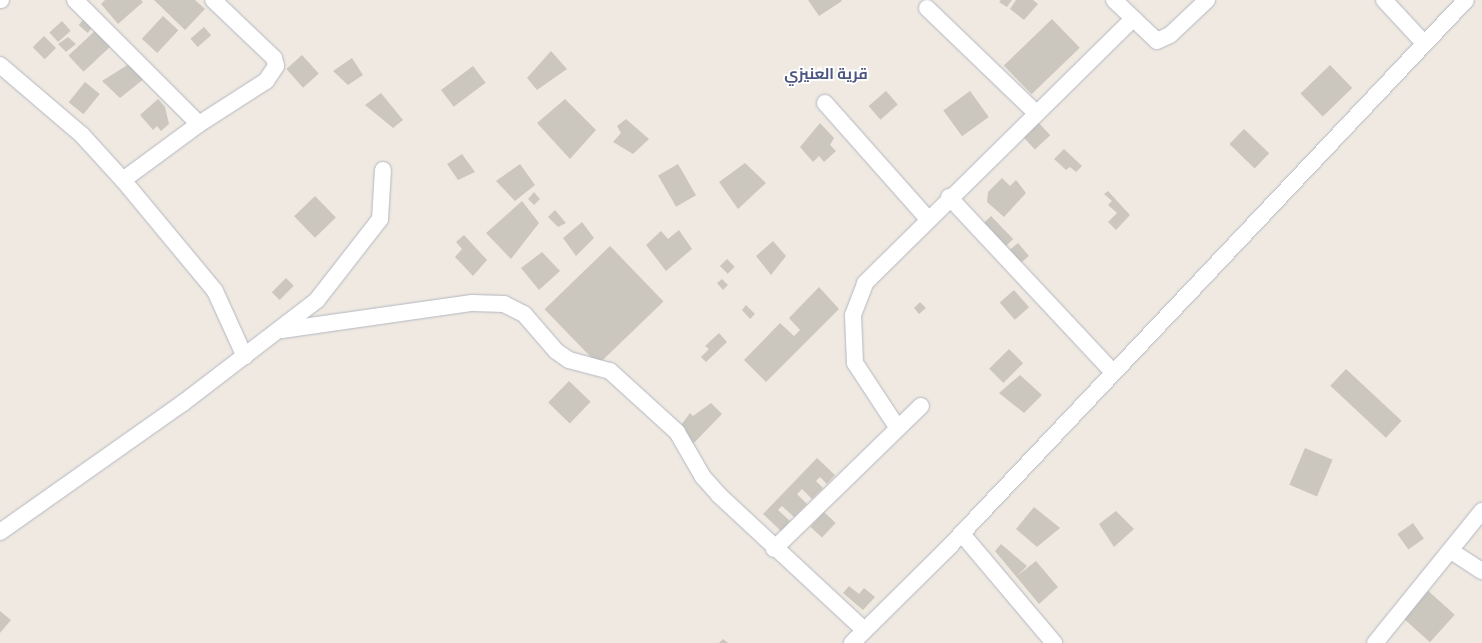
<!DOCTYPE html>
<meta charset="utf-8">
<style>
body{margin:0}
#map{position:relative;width:1482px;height:643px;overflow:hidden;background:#efe9e1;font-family:"Fira Sans Condensed",Cairo,sans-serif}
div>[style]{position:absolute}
.building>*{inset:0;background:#cbc7bf;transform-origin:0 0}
.roads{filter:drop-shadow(0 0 1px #b4b7c1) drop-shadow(0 0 1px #b4b7c1)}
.minor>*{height:16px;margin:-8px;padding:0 8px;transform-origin:8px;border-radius:8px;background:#fff}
span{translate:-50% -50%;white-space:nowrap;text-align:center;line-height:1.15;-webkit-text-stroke:3.5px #fff;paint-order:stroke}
.district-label{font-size:15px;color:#4d5680;font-weight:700}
</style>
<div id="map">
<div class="building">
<i style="clip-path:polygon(105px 0,141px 0,143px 2px,118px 24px,101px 4px)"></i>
<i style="clip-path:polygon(154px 0,195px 0,205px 9px,185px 30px)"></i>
<i style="clip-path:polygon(808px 0,841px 0,842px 1px,819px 16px)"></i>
<i style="clip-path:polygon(1001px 0,1012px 0,1007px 7px,999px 2px)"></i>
<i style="clip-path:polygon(1016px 0,1033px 0,1038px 4px,1024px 20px,1010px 9px)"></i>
<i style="left:163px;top:16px;width:21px;height:31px;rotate:43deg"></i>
<i style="left:84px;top:19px;width:12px;height:8px;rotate:42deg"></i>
<i style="left:1052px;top:19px;width:40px;height:67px;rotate:46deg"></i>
<i style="left:62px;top:21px;width:13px;height:17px;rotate:48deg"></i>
<i style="left:204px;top:27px;width:11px;height:18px;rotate:49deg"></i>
<i style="left:97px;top:29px;width:22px;height:39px;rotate:47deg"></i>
<i style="left:44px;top:36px;width:17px;height:16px;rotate:45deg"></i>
<i style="clip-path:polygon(68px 37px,76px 44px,66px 52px,58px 44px)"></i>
<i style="clip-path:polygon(551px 51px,567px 69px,537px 90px,527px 78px)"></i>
<i style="left:302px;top:55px;width:25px;height:21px;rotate:48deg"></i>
<i style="clip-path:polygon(352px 58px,363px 75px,348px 85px,333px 71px)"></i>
<i style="clip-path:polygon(129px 64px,145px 78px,120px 98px,102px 81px)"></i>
<i style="left:1330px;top:65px;width:32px;height:41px;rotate:46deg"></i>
<i style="left:473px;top:66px;width:21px;height:40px;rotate:53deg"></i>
<i style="left:85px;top:82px;width:19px;height:26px;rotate:39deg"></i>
<i style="left:886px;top:91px;width:18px;height:23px;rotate:49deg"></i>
<i style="left:970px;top:91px;width:32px;height:33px;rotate:54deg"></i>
<i style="clip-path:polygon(381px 93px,403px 120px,393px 128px,365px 105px)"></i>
<i style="clip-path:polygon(158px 99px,165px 107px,169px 124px,161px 131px,157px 126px,153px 130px,140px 115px)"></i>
<i style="clip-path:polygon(565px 99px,596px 130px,570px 159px,537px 123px)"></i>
<i style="clip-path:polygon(626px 119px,649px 139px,633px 154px,613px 142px,621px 133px,617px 126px)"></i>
<i style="left:1038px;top:122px;width:18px;height:21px;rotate:47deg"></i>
<i style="clip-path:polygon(820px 123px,834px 138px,830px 145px,836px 151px,824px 162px,819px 156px,813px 162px,800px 147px)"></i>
<i style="left:1244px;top:129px;width:35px;height:21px;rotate:44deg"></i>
<i style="clip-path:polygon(1064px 149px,1082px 166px,1076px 172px,1070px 167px,1066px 170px,1054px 159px)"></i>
<i style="clip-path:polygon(462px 154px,475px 172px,458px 180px,447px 164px)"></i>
<i style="clip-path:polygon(745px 163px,766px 183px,738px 209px,719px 182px)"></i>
<i style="clip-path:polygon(520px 164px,535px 185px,515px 201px,496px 181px)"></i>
<i style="left:678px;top:164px;width:36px;height:23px;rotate:60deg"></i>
<i style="clip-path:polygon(1002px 178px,1010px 186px,1016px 180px,1026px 193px,1004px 217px,987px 202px,988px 192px)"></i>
<i style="clip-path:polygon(1108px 191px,1130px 215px,1116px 230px,1108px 222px,1117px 213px,1108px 205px,1112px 201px,1104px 194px)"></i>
<i style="clip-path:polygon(534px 192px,540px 199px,534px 205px,528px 199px)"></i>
<i style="left:315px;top:196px;width:30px;height:29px;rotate:46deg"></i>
<i style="clip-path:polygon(522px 201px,539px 223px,511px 259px,486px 233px)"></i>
<i style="clip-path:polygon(555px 210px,566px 223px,558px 227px,548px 217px)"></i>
<i style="left:991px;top:216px;width:32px;height:10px;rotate:46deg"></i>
<i style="clip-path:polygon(582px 222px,594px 238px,576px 256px,563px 238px)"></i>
<i style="clip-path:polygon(679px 230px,692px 249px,666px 271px,646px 245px,661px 231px,668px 239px)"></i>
<i style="clip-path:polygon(464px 235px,487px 260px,473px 276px,455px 257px,462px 249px,456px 242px)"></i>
<i style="clip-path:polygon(773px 241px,786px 256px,771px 275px,756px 256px)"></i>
<i style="left:1018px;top:243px;width:17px;height:11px;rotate:50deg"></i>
<i style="left:610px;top:246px;width:77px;height:91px;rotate:46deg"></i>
<i style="clip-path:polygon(542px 252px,560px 271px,539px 290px,521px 268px)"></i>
<i style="left:727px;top:259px;width:11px;height:10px;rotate:45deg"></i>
<i style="left:286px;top:278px;width:11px;height:20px;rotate:45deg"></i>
<i style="clip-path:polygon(722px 279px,728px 285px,723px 290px,717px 283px)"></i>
<i style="clip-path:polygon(819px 287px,839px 309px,766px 382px,744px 360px,780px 323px,794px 336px,800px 330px,789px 318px)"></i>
<i style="left:1014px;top:290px;width:23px;height:19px;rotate:49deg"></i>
<i style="clip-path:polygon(920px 302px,926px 308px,919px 314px,914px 308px)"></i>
<i style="clip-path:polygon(746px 305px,755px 314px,750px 319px,742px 310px)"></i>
<i style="clip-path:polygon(719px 333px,727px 342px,706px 362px,701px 357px,709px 349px,705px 346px)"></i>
<i style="left:1009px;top:349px;width:20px;height:28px;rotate:45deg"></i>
<i style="left:1346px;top:369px;width:76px;height:23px;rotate:43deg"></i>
<i style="clip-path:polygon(1020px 375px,1042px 395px,1024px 413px,999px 393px)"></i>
<i style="left:569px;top:381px;width:30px;height:30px;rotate:44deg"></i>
<i style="clip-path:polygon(711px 403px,722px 414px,692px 445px,681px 425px,690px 413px,693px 416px)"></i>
<i style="left:1305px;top:448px;width:30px;height:40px;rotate:23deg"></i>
<i style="clip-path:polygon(817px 458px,835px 475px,827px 484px,820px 477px,816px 481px,823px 488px,812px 499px,802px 489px,797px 494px,807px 504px,794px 517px,782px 506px,778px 510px,790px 521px,781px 531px,763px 514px)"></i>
<i style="clip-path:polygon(1034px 507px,1060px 528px,1037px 547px,1016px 529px)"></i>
<i style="clip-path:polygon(1116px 511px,1134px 529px,1114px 547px,1099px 524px)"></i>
<i style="left:824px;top:512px;width:16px;height:20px;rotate:43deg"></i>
<i style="left:1413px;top:523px;width:19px;height:19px;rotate:55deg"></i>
<i style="clip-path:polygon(1001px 544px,1027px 566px,1017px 576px,1036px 561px,1058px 587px,1039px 604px,995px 551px)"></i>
<i style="clip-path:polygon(849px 586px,859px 594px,864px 588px,875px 597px,863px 610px,843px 593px)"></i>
<i style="left:1425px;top:588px;width:40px;height:37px;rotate:42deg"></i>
<i style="clip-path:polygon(0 611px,11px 620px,0 633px)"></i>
<i style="clip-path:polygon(723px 639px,728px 643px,719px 643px)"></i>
</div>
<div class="roads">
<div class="minor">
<i style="left:0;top:0;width:1px"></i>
<i style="left:75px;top:0;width:175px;rotate:45deg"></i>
<i style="left:199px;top:124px;width:80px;rotate:-32.7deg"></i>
<i style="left:266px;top:81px;width:18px;rotate:-56deg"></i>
<i style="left:276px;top:66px;width:8px;rotate:-104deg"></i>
<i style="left:274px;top:58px;width:84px;rotate:-136.4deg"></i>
<i style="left:1114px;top:0;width:59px;rotate:43.6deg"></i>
<i style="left:1157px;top:41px;width:14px;rotate:-25deg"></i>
<i style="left:1170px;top:35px;width:51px;rotate:-43.4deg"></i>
<i style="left:1384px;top:0;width:59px;rotate:47.1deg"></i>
<i style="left:927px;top:8px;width:151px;rotate:43.9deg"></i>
<i style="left:0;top:65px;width:108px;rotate:40.5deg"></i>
<i style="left:82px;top:135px;width:61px;rotate:47.7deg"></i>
<i style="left:123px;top:180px;width:144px;rotate:50.3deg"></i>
<i style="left:215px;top:291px;width:72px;rotate:65.6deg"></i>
<i style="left:825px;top:103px;width:154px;rotate:48.4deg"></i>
<i style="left:123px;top:180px;width:94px;rotate:-36.4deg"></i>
<i style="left:949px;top:197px;width:240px;rotate:46.9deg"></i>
<i style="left:282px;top:330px;width:192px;rotate:-8.1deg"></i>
<i style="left:472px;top:303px;width:32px;rotate:2deg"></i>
<i style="left:504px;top:304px;width:22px;rotate:27deg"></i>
<i style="left:524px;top:314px;width:49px;rotate:49.1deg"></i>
<i style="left:556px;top:351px;width:16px;rotate:35deg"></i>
<i style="left:569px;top:360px;width:42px;rotate:15deg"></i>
<i style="left:610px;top:371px;width:91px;rotate:42.3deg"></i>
<i style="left:677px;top:432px;width:52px;rotate:60deg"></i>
<i style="left:703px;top:477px;width:24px;rotate:48deg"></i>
<i style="left:719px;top:495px;width:197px;rotate:42.9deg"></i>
<i style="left:897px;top:427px;width:77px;rotate:-123.3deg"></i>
<i style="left:855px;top:363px;width:48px;rotate:-92.4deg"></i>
<i style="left:853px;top:315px;width:34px;rotate:-69deg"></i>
<i style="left:865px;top:283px;width:375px;rotate:-44.6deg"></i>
<i style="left:0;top:532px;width:224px;rotate:-35.2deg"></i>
<i style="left:183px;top:403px;width:169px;rotate:-37.5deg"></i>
<i style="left:317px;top:300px;width:103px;rotate:-52.1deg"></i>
<i style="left:380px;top:219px;width:49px;rotate:-86.5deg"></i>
<i style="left:962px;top:534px;width:143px;rotate:49.8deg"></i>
<i style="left:774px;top:549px;width:205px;rotate:-44.2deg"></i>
<i style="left:1451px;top:551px;width:37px;rotate:33deg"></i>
<i style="left:852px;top:643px;width:134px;rotate:-44.7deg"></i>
<i style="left:947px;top:549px;width:755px;rotate:-46.61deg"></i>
<i style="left:1375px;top:643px;width:170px;rotate:-51deg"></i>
</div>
</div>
<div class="district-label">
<span style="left:826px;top:75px">قرية العنيزي</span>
</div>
</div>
